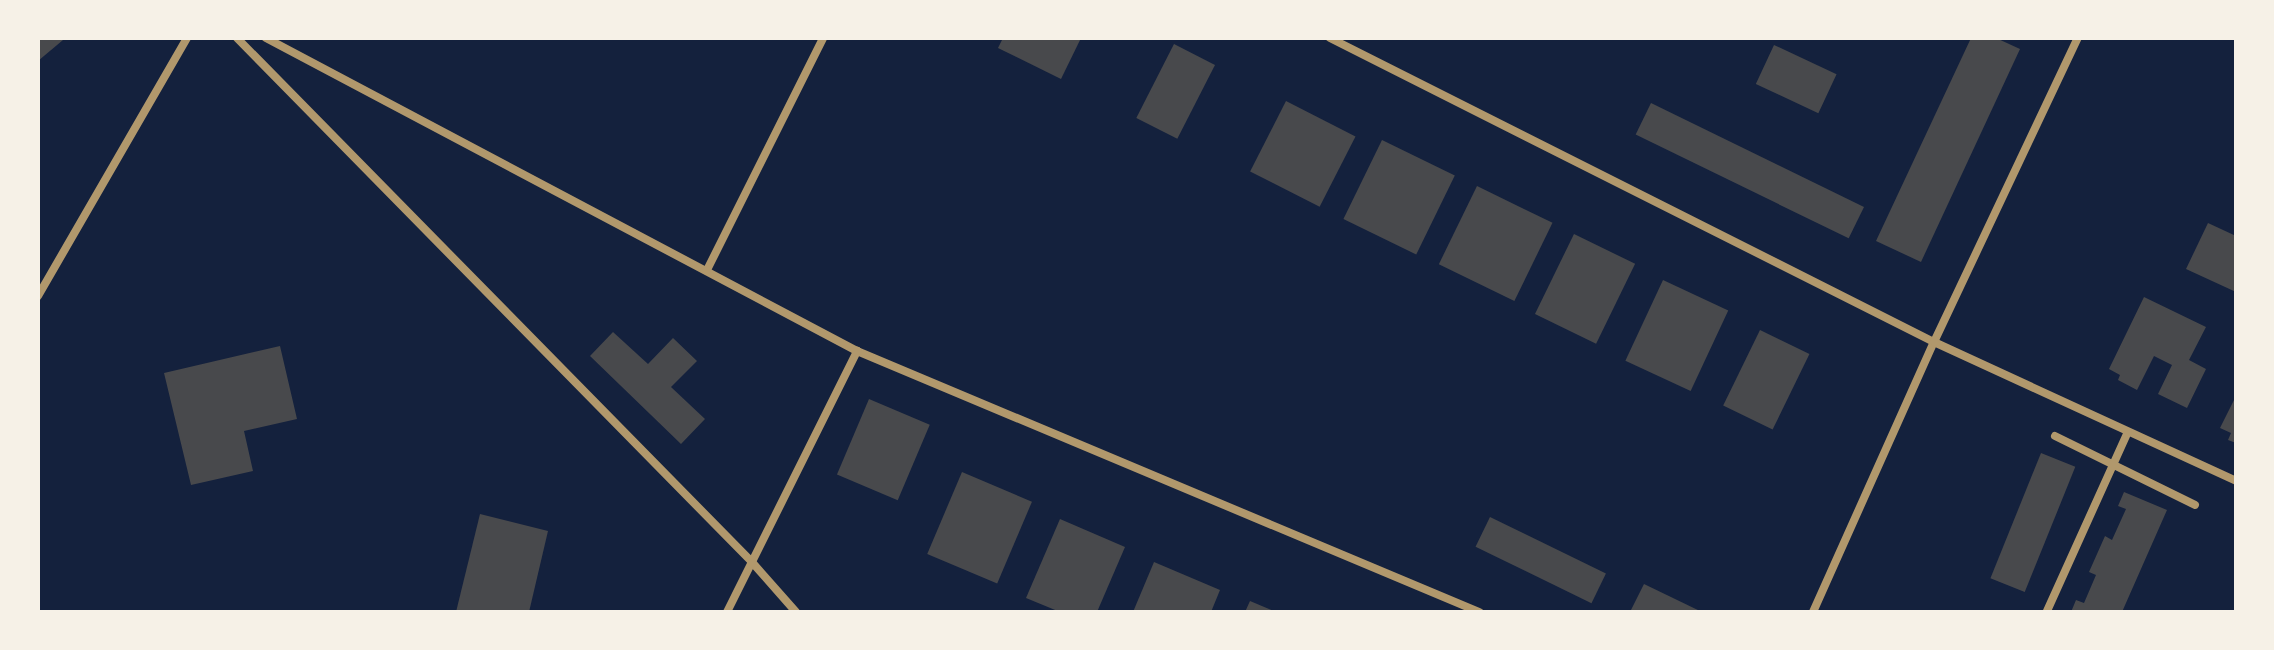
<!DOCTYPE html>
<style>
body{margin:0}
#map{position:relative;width:2274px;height:650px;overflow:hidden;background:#14213d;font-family:"Source Sans 3",sans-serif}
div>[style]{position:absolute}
.building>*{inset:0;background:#48494c;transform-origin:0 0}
.minor>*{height:8px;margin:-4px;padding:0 4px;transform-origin:4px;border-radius:4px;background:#b1986c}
span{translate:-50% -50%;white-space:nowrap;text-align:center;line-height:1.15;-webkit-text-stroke:6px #f6f1e7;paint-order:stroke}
.frame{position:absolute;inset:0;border:40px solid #f6f1e7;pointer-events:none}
</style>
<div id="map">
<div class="building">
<i style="clip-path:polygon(38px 38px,61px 38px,63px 40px,38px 61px)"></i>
<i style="clip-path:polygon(1003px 38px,1081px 38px,1061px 79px,998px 48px)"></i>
<i style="clip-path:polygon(1971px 38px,1996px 38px,2020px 49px,1921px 262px,1876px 241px)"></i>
<i style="left:1174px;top:44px;width:46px;height:83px;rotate:27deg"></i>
<i style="left:1774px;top:45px;width:69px;height:43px;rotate:25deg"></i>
<i style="left:1286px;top:101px;width:78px;height:79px;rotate:27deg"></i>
<i style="left:1651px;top:103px;width:237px;height:35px;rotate:26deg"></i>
<i style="left:1382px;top:140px;width:81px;height:88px;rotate:26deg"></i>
<i style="left:1477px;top:186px;width:84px;height:87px;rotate:26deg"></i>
<i style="clip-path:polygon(2208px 223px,2236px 236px,2236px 292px,2186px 269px)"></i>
<i style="left:1574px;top:234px;width:68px;height:89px;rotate:26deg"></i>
<i style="left:1663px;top:280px;width:72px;height:89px;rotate:25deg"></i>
<i style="clip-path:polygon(2144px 297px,2206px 327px,2189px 360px,2206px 369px,2187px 408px,2158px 394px,2172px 365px,2154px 356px,2137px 390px,2118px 380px,2120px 375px,2109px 369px)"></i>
<i style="left:1760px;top:330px;width:55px;height:84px;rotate:26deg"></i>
<i style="clip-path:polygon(613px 332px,648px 364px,673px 338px,697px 361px,671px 387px,705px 419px,681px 444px,590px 356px)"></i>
<i style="clip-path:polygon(280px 346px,297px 419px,244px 431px,253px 471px,191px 485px,164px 373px)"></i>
<i style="clip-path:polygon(2236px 396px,2236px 443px,2228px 440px,2231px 433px,2220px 428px)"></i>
<i style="left:869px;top:399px;width:66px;height:82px;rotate:23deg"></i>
<i style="left:2041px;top:453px;width:37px;height:135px;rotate:22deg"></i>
<i style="left:962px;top:472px;width:76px;height:89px;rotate:23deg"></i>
<i style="clip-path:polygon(2124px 492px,2167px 510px,2122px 612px,2071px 612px,2076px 600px,2084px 603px,2096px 575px,2089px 572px,2105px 536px,2112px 540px,2126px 509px,2118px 506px)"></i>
<i style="clip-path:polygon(480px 514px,548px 531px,529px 612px,456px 612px)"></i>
<i style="left:1490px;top:517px;width:129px;height:33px;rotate:26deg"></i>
<i style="clip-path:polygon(1060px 519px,1125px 547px,1097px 612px,1060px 612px,1026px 598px)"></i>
<i style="clip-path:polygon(1154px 562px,1220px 590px,1211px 612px,1133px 612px)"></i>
<i style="clip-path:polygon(1644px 584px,1702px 612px,1630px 612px)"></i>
<i style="clip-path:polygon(1250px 601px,1276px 612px,1245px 612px)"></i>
</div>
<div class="minor">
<i style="left:237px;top:38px;width:733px;rotate:45.5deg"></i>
<i style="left:751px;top:561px;width:68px;rotate:48.6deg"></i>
<i style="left:266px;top:38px;width:669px;rotate:27.91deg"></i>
<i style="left:857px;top:351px;width:675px;rotate:22.76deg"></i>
<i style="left:1330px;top:38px;width:676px;rotate:26.72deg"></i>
<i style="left:1934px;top:342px;width:332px;rotate:24.7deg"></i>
<i style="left:707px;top:270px;width:259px;rotate:-63.4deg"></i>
<i style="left:38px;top:296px;width:298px;rotate:-60deg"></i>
<i style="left:2055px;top:436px;width:156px;rotate:26.2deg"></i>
<i style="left:2047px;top:611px;width:196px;rotate:-65.7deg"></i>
<i style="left:727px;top:612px;width:292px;rotate:-63.5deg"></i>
<i style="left:1813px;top:612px;width:296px;rotate:-65.9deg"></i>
<i style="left:1934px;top:342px;width:336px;rotate:-64.7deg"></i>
</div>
<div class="frame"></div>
</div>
